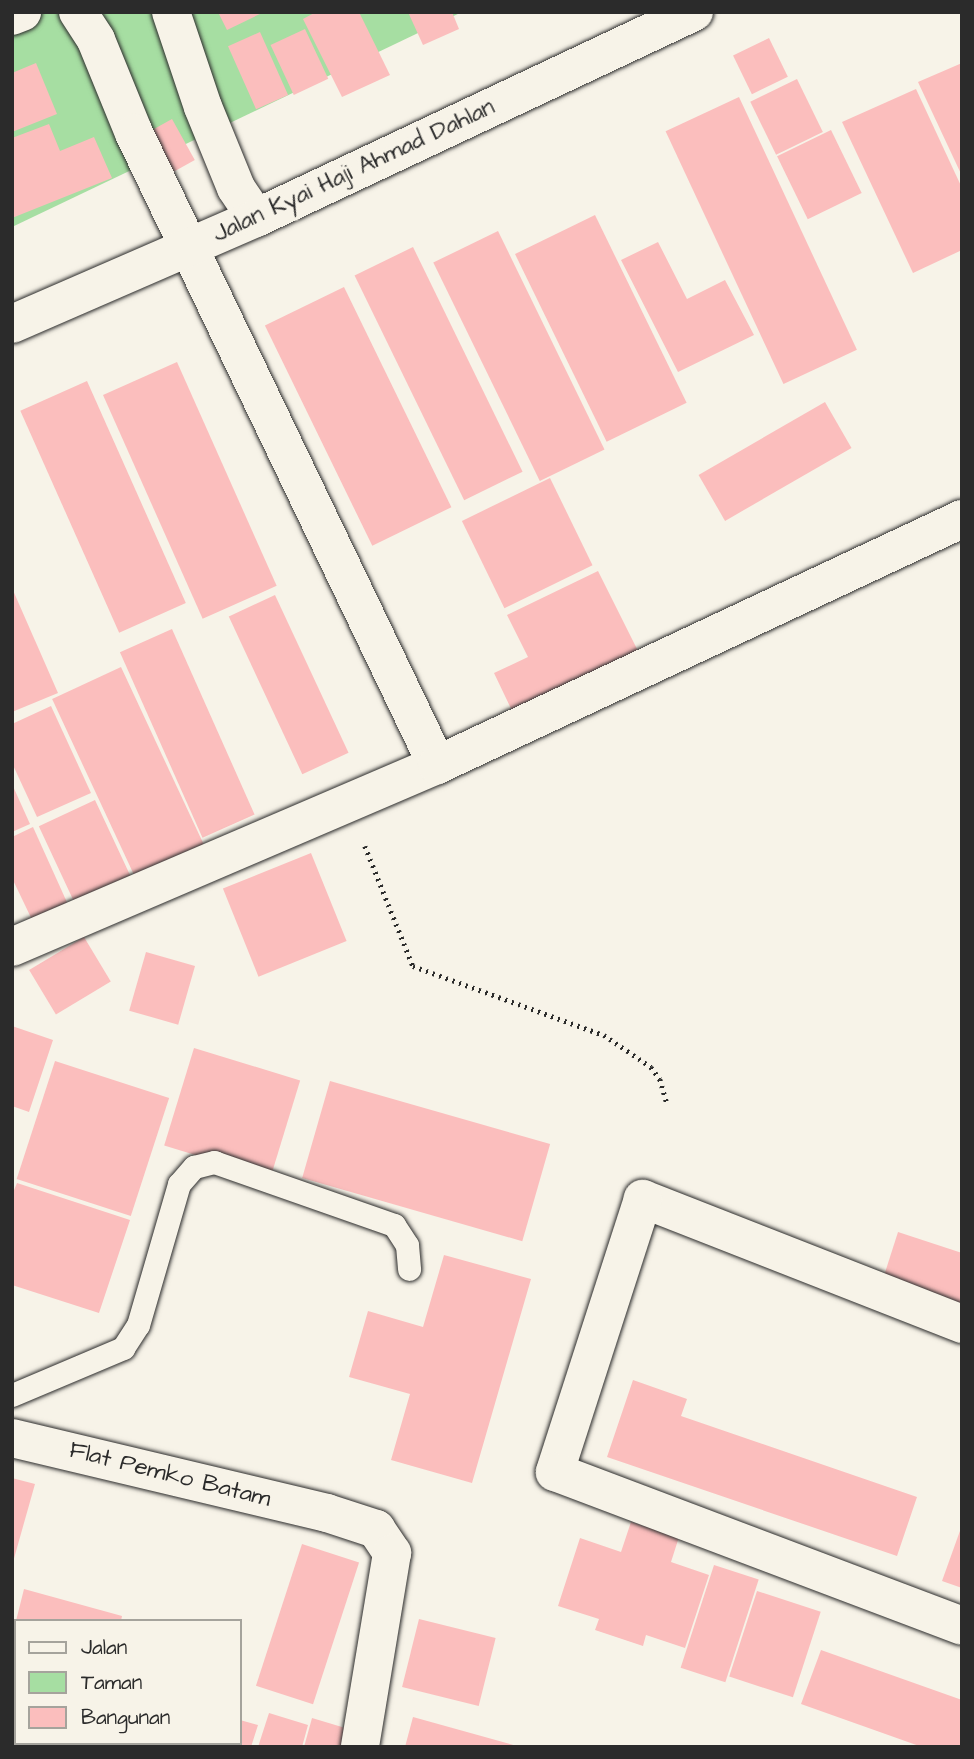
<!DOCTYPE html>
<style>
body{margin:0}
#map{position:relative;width:974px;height:1759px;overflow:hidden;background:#f7f3e8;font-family:"Architects Daughter",sans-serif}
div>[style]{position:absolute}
.green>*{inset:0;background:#a6dea2}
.building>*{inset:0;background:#fbbebd;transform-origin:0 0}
.path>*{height:4.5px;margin-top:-2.25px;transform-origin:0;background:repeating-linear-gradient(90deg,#2b2b2b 0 2px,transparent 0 7px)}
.roads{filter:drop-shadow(0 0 2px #2b2b2b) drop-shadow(0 0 2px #2b2b2b)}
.lane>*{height:23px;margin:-11.5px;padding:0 11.5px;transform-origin:11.5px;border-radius:11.5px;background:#f7f3e8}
.street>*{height:38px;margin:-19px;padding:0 19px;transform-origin:19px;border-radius:19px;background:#f7f3e8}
.secondary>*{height:38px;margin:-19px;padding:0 19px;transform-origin:19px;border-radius:19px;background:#f7f3e8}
span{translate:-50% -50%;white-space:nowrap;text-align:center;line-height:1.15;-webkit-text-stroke:7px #f7f3e8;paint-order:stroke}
.street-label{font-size:24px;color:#2b2b2b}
.frame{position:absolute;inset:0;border:14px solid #2b2b2b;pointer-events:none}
.legend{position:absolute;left:14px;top:1619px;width:228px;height:126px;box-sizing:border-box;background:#f7f3e8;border:2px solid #a5a39c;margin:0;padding:9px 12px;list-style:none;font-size:21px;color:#2b2b2b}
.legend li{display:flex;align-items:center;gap:14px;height:35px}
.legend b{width:35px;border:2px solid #a5a39c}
</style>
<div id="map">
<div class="green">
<i style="clip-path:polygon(12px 12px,462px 12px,12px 227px)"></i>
</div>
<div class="building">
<i style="clip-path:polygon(218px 12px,264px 12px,227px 30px)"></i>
<i style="clip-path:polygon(316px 12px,359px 12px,390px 75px,342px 97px,303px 19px)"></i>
<i style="clip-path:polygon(408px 12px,452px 12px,459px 29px,423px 45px)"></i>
<i style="left:305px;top:29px;width:55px;height:38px;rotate:65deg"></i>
<i style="left:260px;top:32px;width:69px;height:35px;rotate:66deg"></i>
<i style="left:769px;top:38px;width:43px;height:40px;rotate:64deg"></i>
<i style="clip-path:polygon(36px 63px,57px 114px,12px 132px,12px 73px)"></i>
<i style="clip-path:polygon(962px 63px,962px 176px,918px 82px)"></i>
<i style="left:797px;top:79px;width:59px;height:52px;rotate:64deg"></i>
<i style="clip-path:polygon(916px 89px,962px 188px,962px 250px,913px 273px,842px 122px)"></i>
<i style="left:739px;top:97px;width:279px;height:81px;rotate:65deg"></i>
<i style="left:172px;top:119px;width:47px;height:38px;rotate:61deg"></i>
<i style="clip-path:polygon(49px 124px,60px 151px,94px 137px,112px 178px,12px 218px,12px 138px)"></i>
<i style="left:831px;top:130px;width:70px;height:60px;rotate:64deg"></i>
<i style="left:595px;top:215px;width:209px;height:89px;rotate:64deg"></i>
<i style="left:498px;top:231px;width:243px;height:72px;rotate:64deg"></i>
<i style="clip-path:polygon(658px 242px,687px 299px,725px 280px,754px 335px,678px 372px,621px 260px)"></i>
<i style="left:413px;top:247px;width:250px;height:65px;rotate:64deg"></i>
<i style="left:344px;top:287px;width:245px;height:88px;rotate:64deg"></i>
<i style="left:177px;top:362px;width:245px;height:81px;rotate:66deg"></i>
<i style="left:87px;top:381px;width:243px;height:73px;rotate:66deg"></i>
<i style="left:825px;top:402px;width:53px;height:146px;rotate:60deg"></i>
<i style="left:550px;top:478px;width:97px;height:98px;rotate:64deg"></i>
<i style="clip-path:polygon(598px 571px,642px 659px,517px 721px,494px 673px,528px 657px,507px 615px)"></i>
<i style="clip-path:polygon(12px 588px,58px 693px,12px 712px)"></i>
<i style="left:275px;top:595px;width:174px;height:51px;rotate:65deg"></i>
<i style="left:172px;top:629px;width:203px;height:57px;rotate:66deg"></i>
<i style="left:121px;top:667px;width:200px;height:76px;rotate:65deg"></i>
<i style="clip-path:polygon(51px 706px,91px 793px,37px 817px,12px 763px,12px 724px)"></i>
<i style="clip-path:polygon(12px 784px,30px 824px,12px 832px)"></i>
<i style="left:95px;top:800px;width:93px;height:62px;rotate:65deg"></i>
<i style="clip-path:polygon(33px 827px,70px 909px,35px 926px,12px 878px,12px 837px)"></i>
<i style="left:311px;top:853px;width:95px;height:95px;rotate:68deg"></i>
<i style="left:84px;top:937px;width:52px;height:64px;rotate:59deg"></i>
<i style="left:146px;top:952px;width:51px;height:61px;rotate:16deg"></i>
<i style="clip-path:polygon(12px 1026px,53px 1040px,29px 1112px,12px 1106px)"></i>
<i style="left:194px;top:1048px;width:111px;height:102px;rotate:17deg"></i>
<i style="left:55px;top:1061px;width:120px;height:124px;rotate:18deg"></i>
<i style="left:330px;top:1081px;width:229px;height:101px;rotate:16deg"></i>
<i style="clip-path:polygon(17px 1183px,130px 1220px,99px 1313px,12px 1285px,12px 1195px)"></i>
<i style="clip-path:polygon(898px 1232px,962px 1253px,962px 1308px,882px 1282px)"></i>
<i style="clip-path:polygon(444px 1255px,531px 1279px,472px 1483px,391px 1460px,410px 1394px,349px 1377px,368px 1311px,423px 1327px)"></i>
<i style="clip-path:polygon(633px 1380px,687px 1399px,681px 1416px,917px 1497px,897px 1556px,607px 1457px)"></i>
<i style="clip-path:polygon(12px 1478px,35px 1484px,13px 1562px,12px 1562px)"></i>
<i style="clip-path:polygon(631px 1522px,679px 1537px,671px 1562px,709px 1575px,685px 1648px,646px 1635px,643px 1646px,595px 1630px,599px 1619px,558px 1606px,580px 1538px,621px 1552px)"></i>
<i style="clip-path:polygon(961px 1528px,962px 1528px,962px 1588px,942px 1581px)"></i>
<i style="left:302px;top:1544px;width:60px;height:149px;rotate:18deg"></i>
<i style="left:714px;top:1565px;width:47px;height:108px;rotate:18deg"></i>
<i style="clip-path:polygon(24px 1589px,122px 1616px,121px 1621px,16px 1621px)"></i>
<i style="left:757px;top:1591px;width:67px;height:90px;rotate:18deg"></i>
<i style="left:419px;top:1619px;width:79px;height:70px;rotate:14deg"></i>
<i style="clip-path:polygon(821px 1650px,962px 1700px,962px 1747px,922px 1747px,801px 1704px)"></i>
<i style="clip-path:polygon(12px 1661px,16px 1662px,16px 1743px,21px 1743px,20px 1747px,12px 1745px)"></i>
<i style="clip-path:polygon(269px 1713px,308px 1725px,302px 1747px,258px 1747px)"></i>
<i style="clip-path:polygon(413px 1717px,517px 1746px,517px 1747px,405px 1747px)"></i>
<i style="clip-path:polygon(312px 1718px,352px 1730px,347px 1747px,304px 1747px)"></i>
<i style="clip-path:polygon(240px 1720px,258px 1725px,251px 1747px,184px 1747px,185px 1743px,240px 1743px)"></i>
<i style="left:31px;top:1743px;width:64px;height:4px"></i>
<i style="left:108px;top:1743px;width:73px;height:4px"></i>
</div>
<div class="path">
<i style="left:365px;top:846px;width:129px;rotate:68.2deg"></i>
<i style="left:413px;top:966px;width:203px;rotate:19.9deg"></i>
<i style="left:604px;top:1035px;width:57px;rotate:34.2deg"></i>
<i style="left:651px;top:1067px;width:15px;rotate:53deg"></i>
<i style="left:660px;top:1079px;width:25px;rotate:74deg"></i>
</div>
<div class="roads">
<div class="lane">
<i style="left:12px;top:1395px;width:121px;rotate:-22.9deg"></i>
<i style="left:123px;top:1348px;width:27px;rotate:-57deg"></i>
<i style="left:138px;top:1325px;width:147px;rotate:-73.8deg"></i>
<i style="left:179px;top:1184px;width:23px;rotate:-49deg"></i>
<i style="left:194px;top:1167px;width:21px;rotate:-14deg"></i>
<i style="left:214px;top:1162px;width:191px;rotate:19.3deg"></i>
<i style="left:394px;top:1225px;width:24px;rotate:57deg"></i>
<i style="left:407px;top:1245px;width:24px;rotate:85deg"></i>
</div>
<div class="street">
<i style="left:78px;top:12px;width:33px;rotate:57deg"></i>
<i style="left:96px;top:40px;width:100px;rotate:67.8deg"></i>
<i style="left:134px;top:133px;width:701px;rotate:64.39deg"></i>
<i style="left:171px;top:12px;width:100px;rotate:71.4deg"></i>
<i style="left:203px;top:107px;width:87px;rotate:67.8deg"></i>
<i style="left:236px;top:188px;width:36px;rotate:56deg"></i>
<i style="left:12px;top:16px;width:11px;rotate:-22deg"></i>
<i style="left:12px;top:947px;width:462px;rotate:-23.2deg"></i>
<i style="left:437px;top:765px;width:580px;rotate:-25.11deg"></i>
<i style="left:962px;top:1324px;width:343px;rotate:-158.6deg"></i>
<i style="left:643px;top:1199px;width:287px;rotate:107.9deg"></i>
<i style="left:555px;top:1472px;width:435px;rotate:20.7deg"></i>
<i style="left:12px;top:1438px;width:324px;rotate:13.4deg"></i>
<i style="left:327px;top:1513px;width:52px;rotate:18.1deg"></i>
<i style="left:376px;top:1529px;width:29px;rotate:56deg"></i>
<i style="left:392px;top:1553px;width:197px;rotate:99.4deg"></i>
</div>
<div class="secondary">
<i style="left:12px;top:324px;width:266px;rotate:-23.5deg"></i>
<i style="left:256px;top:218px;width:484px;rotate:-25.2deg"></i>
</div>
</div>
<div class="street-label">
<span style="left:354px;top:171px;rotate:-25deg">Jalan Kyai Haji Ahmad Dahlan</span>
<span style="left:170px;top:1475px;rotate:14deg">Flat Pemko Batam</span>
</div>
<div class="frame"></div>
<ul class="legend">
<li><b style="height:9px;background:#f7f3e8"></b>Jalan</li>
<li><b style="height:19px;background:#a6dea2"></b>Taman</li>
<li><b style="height:19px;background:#fbbebd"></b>Bangunan</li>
</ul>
</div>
